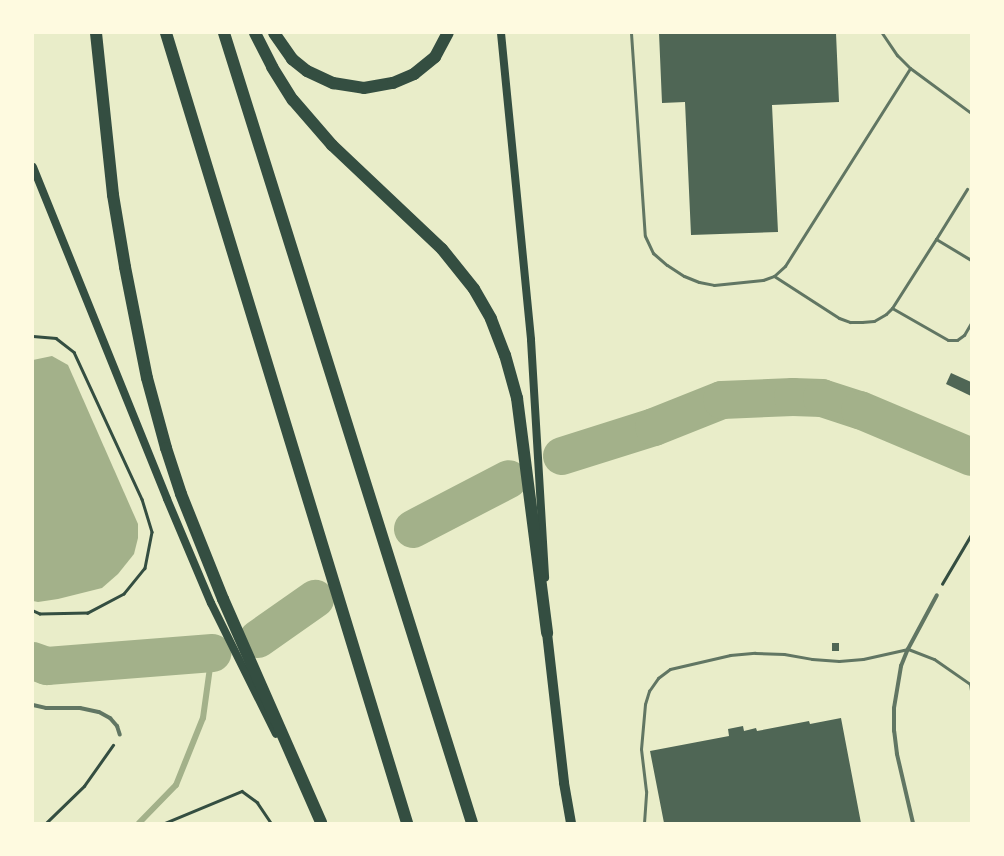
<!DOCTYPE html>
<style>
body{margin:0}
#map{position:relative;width:1004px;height:856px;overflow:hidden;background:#e9edc9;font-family:Poppins,sans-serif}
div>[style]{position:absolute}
.water>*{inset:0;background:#a3b18a}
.stream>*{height:6px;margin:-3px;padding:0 3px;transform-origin:3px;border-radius:3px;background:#a3b18a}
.river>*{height:38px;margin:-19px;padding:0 19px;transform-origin:19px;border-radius:19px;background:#a3b18a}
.building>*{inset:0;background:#4f6655;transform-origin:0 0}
.path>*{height:2.5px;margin:-1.25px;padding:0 1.25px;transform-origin:1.25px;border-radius:1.25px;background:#344e41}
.service>*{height:3px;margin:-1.5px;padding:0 1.5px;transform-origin:1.5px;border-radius:1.5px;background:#617663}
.minor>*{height:4px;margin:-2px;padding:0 2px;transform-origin:2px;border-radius:2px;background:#617663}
.secondary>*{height:8px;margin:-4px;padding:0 4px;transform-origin:4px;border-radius:4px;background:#344e41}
.primary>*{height:10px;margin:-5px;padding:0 5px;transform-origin:5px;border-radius:5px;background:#344e41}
.motorway>*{height:12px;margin:-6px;padding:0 6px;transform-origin:6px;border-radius:6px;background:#344e41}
span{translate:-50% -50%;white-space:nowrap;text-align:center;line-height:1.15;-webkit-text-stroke:4px #fefae0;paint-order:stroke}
.frame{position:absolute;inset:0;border:34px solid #fefae0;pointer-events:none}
</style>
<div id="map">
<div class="water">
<i style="clip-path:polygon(52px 356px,68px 365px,138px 524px,138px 538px,134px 554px,118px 574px,102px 588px,58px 599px,38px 602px,33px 601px,33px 360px)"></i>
</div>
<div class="stream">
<i style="left:139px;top:823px;width:53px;rotate:-45.8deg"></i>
<i style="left:176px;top:785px;width:72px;rotate:-68.1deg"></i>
<i style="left:203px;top:718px;width:66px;rotate:-82.1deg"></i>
</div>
<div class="river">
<i style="left:562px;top:456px;width:96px;rotate:-17.5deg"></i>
<i style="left:654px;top:427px;width:73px;rotate:-21.7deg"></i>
<i style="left:722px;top:400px;width:71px;rotate:-2.4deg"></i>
<i style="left:793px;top:397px;width:29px;rotate:2deg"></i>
<i style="left:822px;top:398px;width:40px;rotate:18deg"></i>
<i style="left:860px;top:410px;width:121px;rotate:22.9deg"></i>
<i style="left:413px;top:529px;width:108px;rotate:-27.5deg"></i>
<i style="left:258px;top:639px;width:70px;rotate:-35.1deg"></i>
<i style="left:33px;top:661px;width:15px;rotate:20deg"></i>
<i style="left:47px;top:666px;width:166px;rotate:-4.5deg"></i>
</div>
<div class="building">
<i style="clip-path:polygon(659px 33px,836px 33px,839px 102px,772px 105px,778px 232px,691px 235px,685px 102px,662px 103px)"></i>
<i style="clip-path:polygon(951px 373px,971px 382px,971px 396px,946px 384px)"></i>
<i style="left:832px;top:643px;width:7px;height:8px"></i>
<i style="clip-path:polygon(841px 718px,861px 823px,664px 823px,650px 751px,729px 736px,728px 729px,743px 726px,744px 731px,756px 728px,757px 731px,809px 721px,810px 724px)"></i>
</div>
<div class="path">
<i style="left:33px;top:336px;width:23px;rotate:5deg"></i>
<i style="left:56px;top:338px;width:23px;rotate:38deg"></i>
<i style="left:74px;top:352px;width:162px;rotate:65.2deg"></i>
<i style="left:142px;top:499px;width:34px;rotate:73deg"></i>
<i style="left:152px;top:532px;width:37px;rotate:101deg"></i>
<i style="left:145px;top:568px;width:33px;rotate:129deg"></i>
<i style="left:124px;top:594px;width:41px;rotate:152.2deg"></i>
<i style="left:88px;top:613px;width:48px;rotate:178.8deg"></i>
<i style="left:40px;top:614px;width:8px;rotate:-157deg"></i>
<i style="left:942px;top:584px;width:57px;rotate:-59.4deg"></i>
<i style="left:46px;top:823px;width:53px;rotate:-44.2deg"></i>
<i style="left:84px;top:786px;width:50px;rotate:-54.7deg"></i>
<i style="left:165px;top:823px;width:83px;rotate:-22.6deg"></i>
<i style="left:242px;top:791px;width:19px;rotate:36deg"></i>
<i style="left:257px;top:802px;width:25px;rotate:56deg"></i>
</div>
<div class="service">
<i style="left:631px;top:33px;width:203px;rotate:86.1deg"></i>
<i style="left:645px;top:236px;width:19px;rotate:65deg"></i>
<i style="left:653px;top:253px;width:18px;rotate:41deg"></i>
<i style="left:667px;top:265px;width:20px;rotate:33deg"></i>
<i style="left:684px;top:276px;width:16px;rotate:22deg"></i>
<i style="left:699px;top:282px;width:15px;rotate:11deg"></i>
<i style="left:714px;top:285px;width:49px;rotate:-5.8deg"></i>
<i style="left:763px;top:280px;width:12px;rotate:-20deg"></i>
<i style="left:774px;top:276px;width:15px;rotate:-42deg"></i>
<i style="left:785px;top:266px;width:234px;rotate:-57.7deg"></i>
<i style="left:882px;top:33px;width:27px;rotate:56deg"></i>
<i style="left:897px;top:55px;width:18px;rotate:45deg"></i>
<i style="left:910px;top:68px;width:76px;rotate:36.4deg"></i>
<i style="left:936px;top:239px;width:59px;rotate:-58.2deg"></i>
<i style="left:774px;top:276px;width:77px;rotate:32.9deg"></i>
<i style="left:839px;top:318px;width:12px;rotate:20deg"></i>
<i style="left:850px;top:322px;width:12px"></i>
<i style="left:862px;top:322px;width:12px;rotate:-5deg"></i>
<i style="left:874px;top:321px;width:14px;rotate:-30deg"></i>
<i style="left:886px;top:314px;width:8px;rotate:-45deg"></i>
<i style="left:892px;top:308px;width:82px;rotate:-57.5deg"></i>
<i style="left:936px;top:239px;width:41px;rotate:31deg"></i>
<i style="left:892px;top:308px;width:64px;rotate:29.7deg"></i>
<i style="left:948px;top:340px;width:9px"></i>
<i style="left:957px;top:340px;width:9px;rotate:-36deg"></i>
<i style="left:964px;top:335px;width:14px;rotate:-60deg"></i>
<i style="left:644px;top:823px;width:32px;rotate:-86deg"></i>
<i style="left:646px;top:791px;width:42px;rotate:-96.8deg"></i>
<i style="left:641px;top:749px;width:45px;rotate:-84.9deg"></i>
<i style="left:645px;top:704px;width:14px;rotate:-73deg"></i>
<i style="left:649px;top:691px;width:16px;rotate:-55deg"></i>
<i style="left:658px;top:678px;width:15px;rotate:-37deg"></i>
<i style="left:670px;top:669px;width:62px;rotate:-13.1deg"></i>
<i style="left:730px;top:655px;width:25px;rotate:-5deg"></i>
<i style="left:755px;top:653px;width:29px;rotate:2deg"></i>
<i style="left:784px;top:654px;width:28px;rotate:10deg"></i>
<i style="left:812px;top:659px;width:27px;rotate:4deg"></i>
<i style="left:839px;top:661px;width:24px;rotate:-5deg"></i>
<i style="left:863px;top:659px;width:46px;rotate:-12.5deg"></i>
<i style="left:908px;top:649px;width:28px;rotate:21deg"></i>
<i style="left:934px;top:659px;width:44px;rotate:34.8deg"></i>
<i style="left:970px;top:684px;width:6px;rotate:81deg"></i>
</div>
<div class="minor">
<i style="left:33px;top:705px;width:13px;rotate:13deg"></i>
<i style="left:46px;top:708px;width:34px"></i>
<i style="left:80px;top:708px;width:19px;rotate:12deg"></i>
<i style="left:99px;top:712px;width:13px;rotate:29deg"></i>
<i style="left:110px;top:718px;width:11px;rotate:49deg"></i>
<i style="left:117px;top:726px;width:9px;rotate:72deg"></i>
<i style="left:913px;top:823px;width:71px;rotate:-103.1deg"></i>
<i style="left:897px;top:754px;width:23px;rotate:-97deg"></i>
<i style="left:894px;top:731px;width:23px;rotate:-90deg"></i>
<i style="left:894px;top:708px;width:43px;rotate:-80.5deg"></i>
<i style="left:901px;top:666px;width:18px;rotate:-68deg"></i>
<i style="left:908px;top:649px;width:61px;rotate:-61.8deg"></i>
</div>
<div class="secondary">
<i style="left:501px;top:33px;width:308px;rotate:84.4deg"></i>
<i style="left:531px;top:340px;width:238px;rotate:86.6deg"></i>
<i style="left:33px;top:167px;width:358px;rotate:68deg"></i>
<i style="left:167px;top:499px;width:113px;rotate:67.1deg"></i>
<i style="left:211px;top:603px;width:146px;rotate:63.6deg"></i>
</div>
<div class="primary">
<i style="left:547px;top:633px;width:151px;rotate:83.5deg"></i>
<i style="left:564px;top:783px;width:41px;rotate:80.1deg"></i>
</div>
<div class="motorway">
<i style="left:96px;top:33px;width:163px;rotate:84deg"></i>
<i style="left:113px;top:195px;width:73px;rotate:80.5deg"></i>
<i style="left:125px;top:267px;width:113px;rotate:78.8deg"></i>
<i style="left:147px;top:378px;width:73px;rotate:74.8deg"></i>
<i style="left:166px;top:448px;width:48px;rotate:71.9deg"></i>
<i style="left:181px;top:494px;width:113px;rotate:68.2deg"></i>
<i style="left:223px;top:599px;width:244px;rotate:66.3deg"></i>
<i style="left:166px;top:33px;width:826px;rotate:73.03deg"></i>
<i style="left:224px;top:33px;width:828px;rotate:72.57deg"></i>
<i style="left:255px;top:33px;width:38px;rotate:63deg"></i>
<i style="left:272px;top:67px;width:39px;rotate:58deg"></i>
<i style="left:293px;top:100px;width:60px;rotate:49.1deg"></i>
<i style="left:332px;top:145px;width:151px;rotate:43.4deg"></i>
<i style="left:442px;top:249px;width:51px;rotate:51.3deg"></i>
<i style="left:474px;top:289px;width:34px;rotate:60deg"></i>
<i style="left:491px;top:319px;width:39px;rotate:69deg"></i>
<i style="left:505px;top:355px;width:45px;rotate:74.4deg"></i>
<i style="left:517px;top:398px;width:237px;rotate:82.7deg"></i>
<i style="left:274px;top:33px;width:32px;rotate:55deg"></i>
<i style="left:292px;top:59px;width:19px;rotate:39deg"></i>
<i style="left:307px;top:71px;width:29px;rotate:25deg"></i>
<i style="left:333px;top:83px;width:31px;rotate:9deg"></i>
<i style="left:364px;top:88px;width:29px;rotate:-10deg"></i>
<i style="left:393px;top:83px;width:23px;rotate:-23deg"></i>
<i style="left:414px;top:74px;width:27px;rotate:-39deg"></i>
<i style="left:435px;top:57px;width:27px;rotate:-62deg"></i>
</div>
<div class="frame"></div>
</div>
